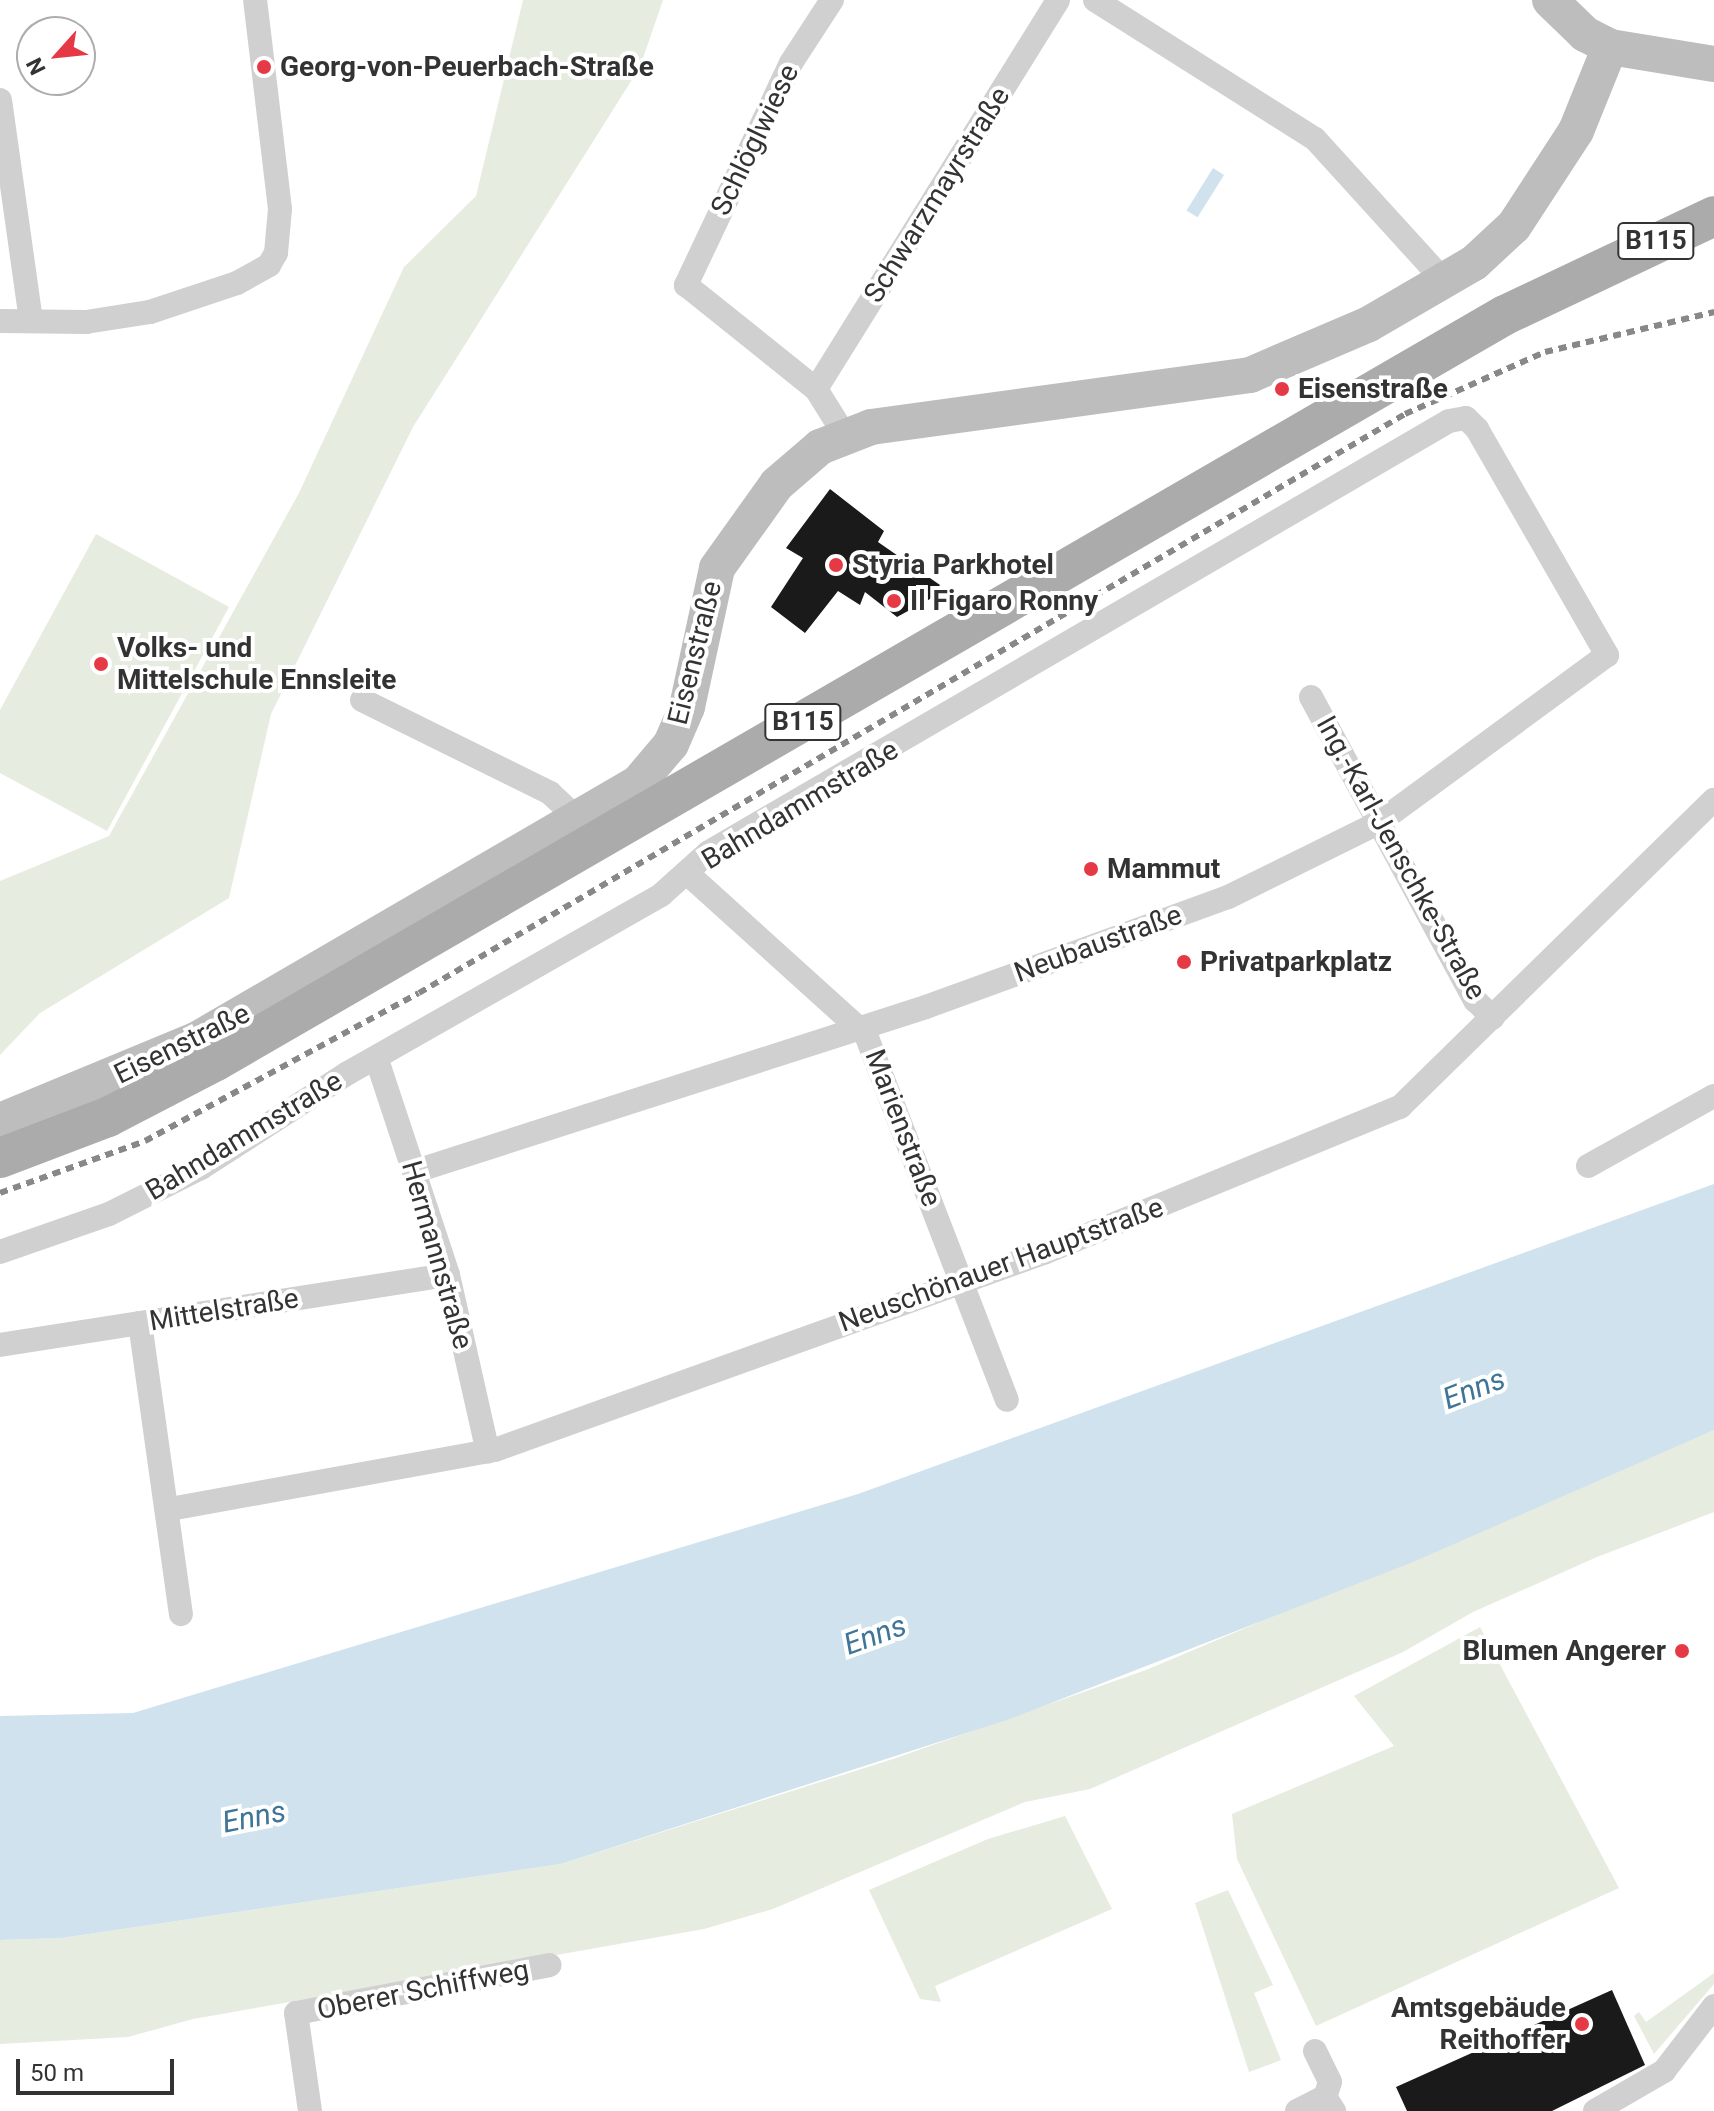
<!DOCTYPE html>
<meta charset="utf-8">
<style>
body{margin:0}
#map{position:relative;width:1714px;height:2111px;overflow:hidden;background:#fff;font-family:Roboto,sans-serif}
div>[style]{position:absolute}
.green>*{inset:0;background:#e6ecdf}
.water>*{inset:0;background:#cfe2ee;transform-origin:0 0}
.building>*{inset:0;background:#1a1a1a}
.street>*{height:24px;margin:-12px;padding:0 12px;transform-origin:12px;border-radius:12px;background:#d0d0d0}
.secondary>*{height:36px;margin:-18px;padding:0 18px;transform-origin:18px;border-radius:18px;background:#bdbdbd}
.primary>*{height:40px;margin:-20px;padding:0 20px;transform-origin:20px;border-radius:20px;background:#ababab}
.rail>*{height:6px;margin-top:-3px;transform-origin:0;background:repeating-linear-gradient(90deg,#888 0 8px,transparent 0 14px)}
.dots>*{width:22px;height:22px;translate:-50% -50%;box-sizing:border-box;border:4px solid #fff;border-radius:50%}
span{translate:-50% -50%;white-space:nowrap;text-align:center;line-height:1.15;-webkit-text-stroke:8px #fff;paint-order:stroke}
.shield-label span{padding:2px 6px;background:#fff;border:2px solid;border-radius:6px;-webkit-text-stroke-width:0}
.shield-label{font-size:26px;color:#333;font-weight:700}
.poi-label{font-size:28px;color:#333;font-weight:700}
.left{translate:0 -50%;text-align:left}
.right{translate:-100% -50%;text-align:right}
.street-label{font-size:28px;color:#333}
.water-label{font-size:30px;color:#3f7597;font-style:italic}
.north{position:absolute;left:16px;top:16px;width:80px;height:80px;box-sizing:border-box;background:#fff;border:2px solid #adadad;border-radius:50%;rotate:243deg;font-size:22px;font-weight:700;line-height:32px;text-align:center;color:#333}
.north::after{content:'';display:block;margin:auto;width:28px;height:36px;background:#e63946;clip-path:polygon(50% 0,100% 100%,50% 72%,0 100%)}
.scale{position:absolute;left:16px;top:2059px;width:158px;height:36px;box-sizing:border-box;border:4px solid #333;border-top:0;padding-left:10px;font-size:24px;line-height:28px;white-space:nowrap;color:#333;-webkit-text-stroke:6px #fff;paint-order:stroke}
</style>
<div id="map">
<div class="green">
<i style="clip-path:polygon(523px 0,663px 0,640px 67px,413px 427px,271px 714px,229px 898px,40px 1013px,0 1055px,0 881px,109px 836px,299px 493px,404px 267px,476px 196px)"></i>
<i style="clip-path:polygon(96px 534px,229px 607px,107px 831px,0 773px,0 710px)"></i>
<i style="clip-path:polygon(1714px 1430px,1714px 1512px,1597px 1557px,1473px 1612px,1403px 1652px,1090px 1789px,1025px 1802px,773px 1909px,704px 1929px,193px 2019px,128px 2037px,0 2044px,0 1940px,62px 1938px,561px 1864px,893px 1759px,1146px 1670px)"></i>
<i style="clip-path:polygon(1480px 1627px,1619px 1888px,1316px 2026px,1237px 1859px,1232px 1814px,1394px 1746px,1354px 1696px)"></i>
<i style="clip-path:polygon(1065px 1816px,1112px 1909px,935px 1986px,941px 2002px,920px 1999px,869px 1890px,988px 1839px)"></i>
<i style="clip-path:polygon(1228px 1890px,1273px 1985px,1254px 1993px,1281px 2060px,1249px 2072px,1195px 1903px)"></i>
<i style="clip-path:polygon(1714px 1973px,1714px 1984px,1654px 2054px,1634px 2016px,1639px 2012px,1646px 2022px)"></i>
</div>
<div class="water">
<i style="left:1213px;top:168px;width:13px;height:50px;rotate:32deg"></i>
<i style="clip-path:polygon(1714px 1184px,1714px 1430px,1413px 1562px,1013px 1718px,561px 1864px,62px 1938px,0 1940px,0 1716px,133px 1713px,858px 1494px)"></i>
</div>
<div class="building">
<i style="clip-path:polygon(830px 489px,884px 531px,878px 542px,940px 585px,930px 599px,897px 617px,865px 592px,860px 605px,838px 591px,805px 633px,771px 607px,803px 558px,786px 548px)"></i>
<i style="clip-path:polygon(1612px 1990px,1645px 2065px,1552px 2111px,1407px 2111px,1396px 2087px)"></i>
</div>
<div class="street">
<i style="left:832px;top:0;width:75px;rotate:123.1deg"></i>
<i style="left:791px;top:63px;width:246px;rotate:115.3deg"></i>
<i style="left:686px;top:285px;width:166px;rotate:38.7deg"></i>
<i style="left:816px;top:389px;width:53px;rotate:58.1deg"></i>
<i style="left:1095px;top:0;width:260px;rotate:32.3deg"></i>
<i style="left:1315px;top:139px;width:193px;rotate:47.7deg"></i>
<i style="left:0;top:100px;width:223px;rotate:82deg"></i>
<i style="left:0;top:321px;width:86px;rotate:0.7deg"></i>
<i style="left:86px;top:322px;width:65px;rotate:-8.9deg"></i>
<i style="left:150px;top:312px;width:92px;rotate:-18.4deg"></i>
<i style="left:237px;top:283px;width:37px;rotate:-29deg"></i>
<i style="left:269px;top:265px;width:14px;rotate:-60deg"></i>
<i style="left:276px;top:253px;width:44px;rotate:-84.8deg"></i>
<i style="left:280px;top:209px;width:210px;rotate:-96.8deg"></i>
<i style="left:816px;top:389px;width:458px;rotate:-58.1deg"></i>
<i style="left:1311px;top:697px;width:345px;rotate:61.6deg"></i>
<i style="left:1475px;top:1000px;width:25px;rotate:45deg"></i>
<i style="left:362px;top:700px;width:210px;rotate:26.3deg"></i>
<i style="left:550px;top:793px;width:40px;rotate:43deg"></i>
<i style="left:688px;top:874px;width:240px;rotate:42.1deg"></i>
<i style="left:866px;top:1035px;width:391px;rotate:68.9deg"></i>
<i style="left:377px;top:1060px;width:226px;rotate:71.7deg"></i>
<i style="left:448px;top:1275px;width:181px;rotate:77.3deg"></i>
<i style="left:1588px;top:1166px;width:144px;rotate:-29.1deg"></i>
<i style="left:0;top:1252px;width:115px;rotate:-19.2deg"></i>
<i style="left:109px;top:1214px;width:103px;rotate:-26.6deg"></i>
<i style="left:201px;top:1168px;width:175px;rotate:-32.9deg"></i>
<i style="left:348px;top:1073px;width:360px;rotate:-29.6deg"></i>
<i style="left:661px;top:895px;width:64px;rotate:-41.9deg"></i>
<i style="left:709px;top:852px;width:856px;rotate:-30.22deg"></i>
<i style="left:1449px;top:421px;width:17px;rotate:-10deg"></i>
<i style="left:1466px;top:418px;width:16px;rotate:45deg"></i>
<i style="left:1477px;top:429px;width:261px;rotate:60.1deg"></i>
<i style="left:1607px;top:655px;width:282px;rotate:143.7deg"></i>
<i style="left:1380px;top:822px;width:169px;rotate:153.7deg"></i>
<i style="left:1228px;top:897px;width:321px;rotate:160deg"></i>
<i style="left:926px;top:1007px;width:536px;rotate:162.17deg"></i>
<i style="left:140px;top:1323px;width:294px;rotate:82deg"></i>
<i style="left:0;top:1345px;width:453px;rotate:-8.9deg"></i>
<i style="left:170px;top:1509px;width:330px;rotate:-10.3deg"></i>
<i style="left:495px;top:1450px;width:585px;rotate:-19.77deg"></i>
<i style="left:1046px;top:1252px;width:383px;rotate:-22.3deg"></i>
<i style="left:1400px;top:1107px;width:439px;rotate:-44.4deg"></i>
<i style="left:1315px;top:2051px;width:34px;rotate:64deg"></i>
<i style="left:1330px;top:2082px;width:16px;rotate:108deg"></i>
<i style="left:1325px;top:2097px;width:17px;rotate:57deg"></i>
<i style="left:310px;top:2111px;width:99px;rotate:-98.1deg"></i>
<i style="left:296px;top:2013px;width:258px;rotate:-10.7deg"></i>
<i style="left:1297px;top:2111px;width:31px;rotate:-27deg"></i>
<i style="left:1595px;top:2111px;width:80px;rotate:-30.1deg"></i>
<i style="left:1664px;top:2071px;width:82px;rotate:-52.4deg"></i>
</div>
<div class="secondary">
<i style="left:1550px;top:0;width:49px;rotate:44.2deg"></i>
<i style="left:1585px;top:34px;width:28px;rotate:27deg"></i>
<i style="left:1610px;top:47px;width:105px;rotate:9.3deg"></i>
<i style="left:0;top:1121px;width:212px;rotate:-22.5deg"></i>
<i style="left:196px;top:1040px;width:511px;rotate:-30.18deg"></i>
<i style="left:638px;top:783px;width:51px;rotate:-49.8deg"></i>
<i style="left:671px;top:744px;width:40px;rotate:-66.6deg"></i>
<i style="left:687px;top:707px;width:142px;rotate:-77.8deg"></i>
<i style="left:717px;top:568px;width:103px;rotate:-54.5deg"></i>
<i style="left:777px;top:484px;width:57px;rotate:-40.7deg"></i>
<i style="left:820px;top:447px;width:55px;rotate:-21.4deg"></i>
<i style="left:871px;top:427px;width:383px;rotate:-7.8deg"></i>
<i style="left:1250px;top:375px;width:129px;rotate:-23.2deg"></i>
<i style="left:1369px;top:324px;width:121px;rotate:-30.2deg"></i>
<i style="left:1474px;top:263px;width:54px;rotate:-42.8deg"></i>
<i style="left:1514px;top:226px;width:113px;rotate:-56.9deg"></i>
<i style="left:1576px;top:131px;width:91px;rotate:-68deg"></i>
</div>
<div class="primary">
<i style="left:0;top:1158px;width:116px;rotate:-20.8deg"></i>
<i style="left:108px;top:1117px;width:122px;rotate:-27.4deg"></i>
<i style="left:216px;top:1061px;width:1489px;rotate:-30.06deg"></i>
<i style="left:1505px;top:315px;width:231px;rotate:-25.3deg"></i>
</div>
<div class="rail">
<i style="left:0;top:1193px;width:154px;rotate:-19.7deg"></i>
<i style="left:145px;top:1141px;width:311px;rotate:-28.4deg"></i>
<i style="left:419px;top:993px;width:1143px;rotate:-30.42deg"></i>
<i style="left:1405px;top:414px;width:153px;rotate:-23.9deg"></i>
<i style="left:1545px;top:352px;width:174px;rotate:-13.3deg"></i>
</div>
<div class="dots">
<i style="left:264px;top:67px;background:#e63946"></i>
<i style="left:1282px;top:389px;background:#e63946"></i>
<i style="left:836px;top:565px;background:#e63946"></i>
<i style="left:894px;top:601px;background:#e63946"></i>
<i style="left:101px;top:664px;background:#e63946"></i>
<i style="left:1091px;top:869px;background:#e63946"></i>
<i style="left:1184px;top:962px;background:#e63946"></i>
<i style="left:1682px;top:1651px;background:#e63946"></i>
<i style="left:1582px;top:2024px;background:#e63946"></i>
</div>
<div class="shield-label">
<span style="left:1656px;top:241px">B115</span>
<span style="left:803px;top:722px">B115</span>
</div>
<div class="poi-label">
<span class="left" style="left:280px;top:67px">Georg-von-Peuerbach-Straße</span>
<span class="left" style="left:1298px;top:389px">Eisenstraße</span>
<span class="left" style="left:852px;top:565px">Styria Parkhotel</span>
<span class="left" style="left:910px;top:601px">Il Figaro Ronny</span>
<span class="left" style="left:117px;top:664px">Volks- und<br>Mittelschule Ennsleite</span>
<span class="left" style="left:1107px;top:869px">Mammut</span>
<span class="left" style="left:1200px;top:962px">Privatparkplatz</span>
<span class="right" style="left:1666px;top:1651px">Blumen Angerer</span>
<span class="right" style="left:1566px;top:2024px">Amtsgebäude<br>Reithoffer</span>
</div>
<div class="street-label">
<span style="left:755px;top:140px;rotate:-64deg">Schlöglwiese</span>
<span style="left:937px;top:195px;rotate:-58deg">Schwarzmayrstraße</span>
<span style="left:695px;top:653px;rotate:-76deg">Eisenstraße</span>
<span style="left:800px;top:805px;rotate:-31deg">Bahndammstraße</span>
<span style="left:1401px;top:858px;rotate:61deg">Ing.-Karl-Jenschke-Straße</span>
<span style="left:1098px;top:944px;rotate:-20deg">Neubaustraße</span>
<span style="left:182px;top:1044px;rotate:-26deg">Eisenstraße</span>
<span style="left:903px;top:1128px;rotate:69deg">Marienstraße</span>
<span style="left:244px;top:1136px;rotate:-31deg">Bahndammstraße</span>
<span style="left:437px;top:1255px;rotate:74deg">Hermannstraße</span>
<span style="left:1001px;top:1265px;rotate:-20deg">Neuschönauer Hauptstraße</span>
<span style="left:224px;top:1310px;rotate:-9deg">Mittelstraße</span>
<span style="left:423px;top:1990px;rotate:-11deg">Oberer Schiffweg</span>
</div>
<div class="water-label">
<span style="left:1474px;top:1389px;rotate:-21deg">Enns</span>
<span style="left:875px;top:1635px;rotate:-20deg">Enns</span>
<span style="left:254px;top:1817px;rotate:-11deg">Enns</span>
</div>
<div class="north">N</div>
<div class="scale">50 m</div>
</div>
